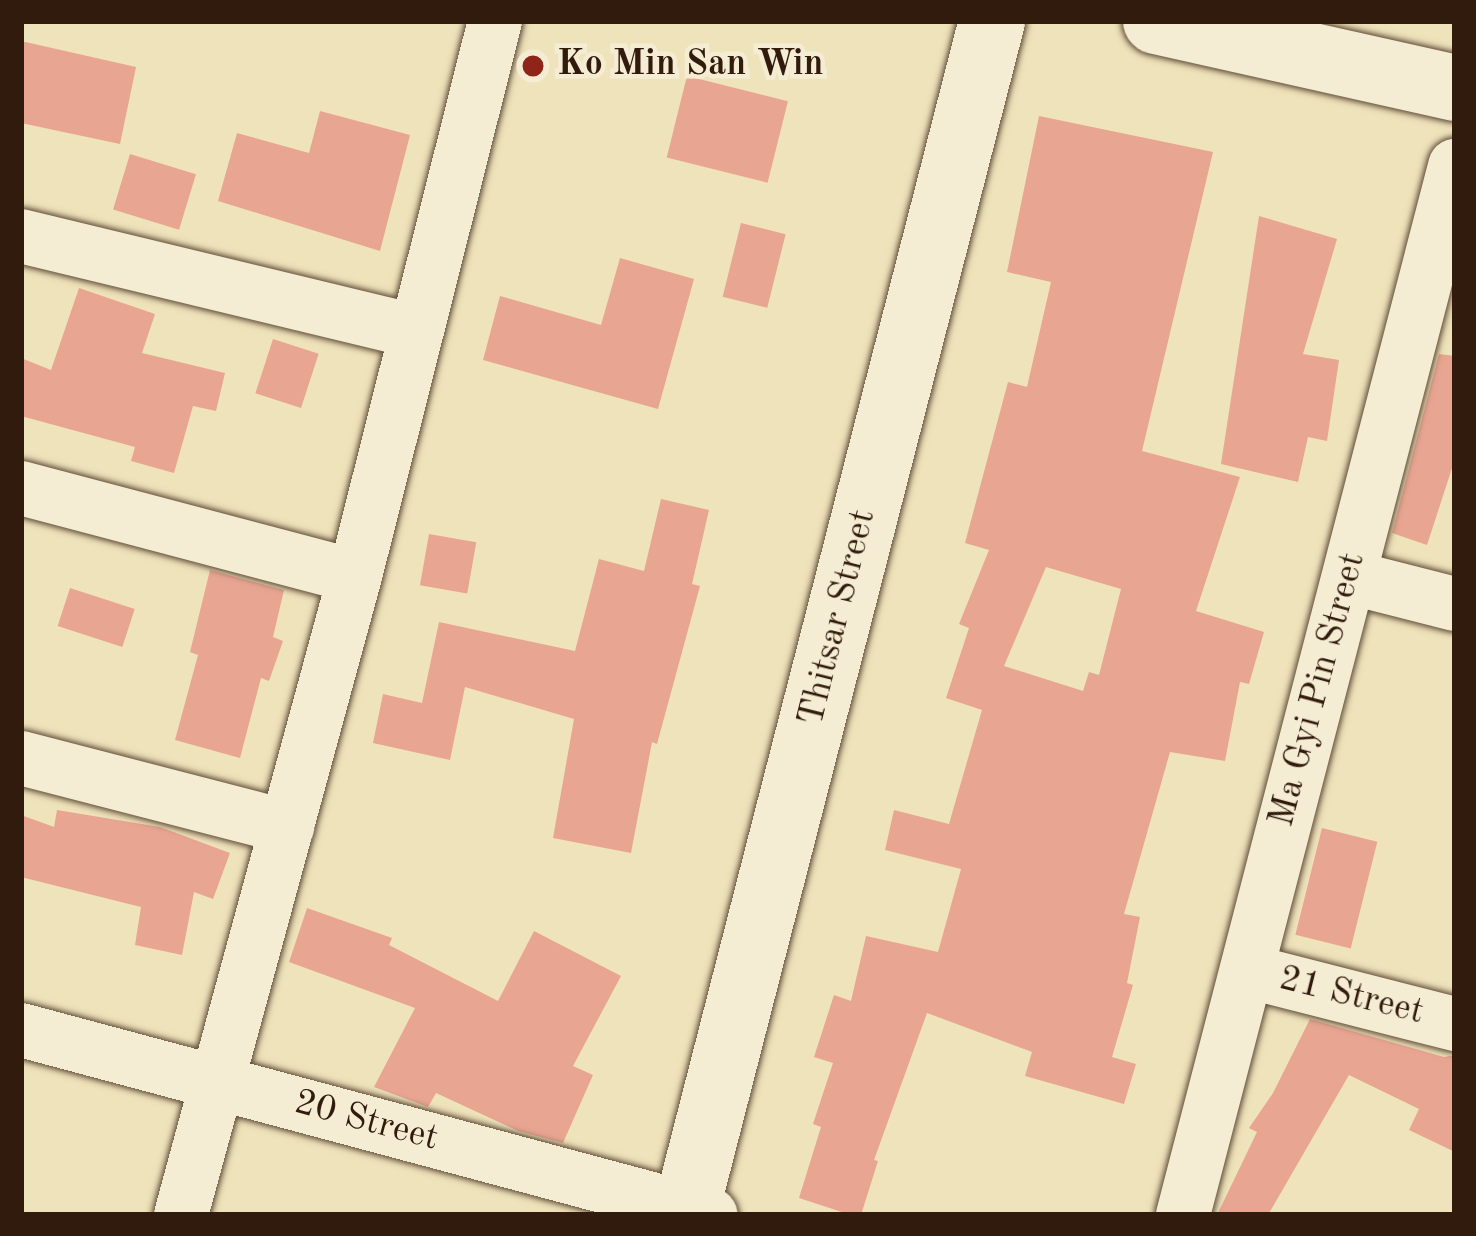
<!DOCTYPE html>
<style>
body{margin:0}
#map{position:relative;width:1476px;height:1236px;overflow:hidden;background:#efe3bb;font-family:"Old Standard TT",serif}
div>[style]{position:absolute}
.building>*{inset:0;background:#e8a592;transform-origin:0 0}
.roads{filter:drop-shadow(0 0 3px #604d38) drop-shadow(0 0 3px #604d38)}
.minor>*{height:54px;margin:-27px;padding:0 27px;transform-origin:27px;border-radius:27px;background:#f5edd3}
.tertiary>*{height:66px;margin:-33px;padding:0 33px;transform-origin:33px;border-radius:33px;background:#f5edd3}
.dots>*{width:33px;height:33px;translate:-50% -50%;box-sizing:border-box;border:6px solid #f5edd3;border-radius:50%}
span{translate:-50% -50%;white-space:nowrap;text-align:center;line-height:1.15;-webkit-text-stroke:9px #f5edd3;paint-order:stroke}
.poi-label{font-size:36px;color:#311b0d;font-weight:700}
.left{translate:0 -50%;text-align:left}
.street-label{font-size:36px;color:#311b0d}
.frame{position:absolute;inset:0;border:24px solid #311b0d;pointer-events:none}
</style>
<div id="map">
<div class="building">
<i style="clip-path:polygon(21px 41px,136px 67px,120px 144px,21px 123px)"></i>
<i style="left:687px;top:76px;width:104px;height:84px;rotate:14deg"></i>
<i style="clip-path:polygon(320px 111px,410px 135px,380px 251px,218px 201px,237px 133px,309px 153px)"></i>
<i style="clip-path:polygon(evenodd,1039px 116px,1213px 152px,1142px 451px,1240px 477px,1196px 611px,1264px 632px,1249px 684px,1240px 682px,1225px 761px,1170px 752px,1124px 914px,1140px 917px,1127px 983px,1133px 985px,1112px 1057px,1136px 1064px,1124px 1104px,1025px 1076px,1032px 1052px,927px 1013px,874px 1160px,878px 1161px,861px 1215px,851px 1215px,799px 1198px,821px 1127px,813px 1124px,833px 1063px,814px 1057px,834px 995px,851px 1001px,866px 936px,938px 952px,961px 869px,885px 850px,894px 810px,949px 824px,982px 710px,946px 698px,969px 628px,959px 624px,989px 550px,965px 543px,1008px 382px,1027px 387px,1051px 282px,1007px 272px,1039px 116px,1046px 567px,1121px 589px,1099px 675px,1089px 672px,1083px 691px,1004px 666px,1046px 567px)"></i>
<i style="left:130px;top:154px;width:69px;height:58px;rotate:17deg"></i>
<i style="clip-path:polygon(1259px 216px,1337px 239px,1303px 354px,1339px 360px,1327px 441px,1308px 437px,1298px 482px,1221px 464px)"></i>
<i style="left:741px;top:223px;width:46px;height:76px;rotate:14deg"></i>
<i style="clip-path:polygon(620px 258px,694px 279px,658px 409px,483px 360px,500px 296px,601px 325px)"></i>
<i style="clip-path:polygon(79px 288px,155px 314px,142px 353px,225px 373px,216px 411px,193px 406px,174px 473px,131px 461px,135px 447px,21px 416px,21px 358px,51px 370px)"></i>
<i style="left:273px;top:339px;width:48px;height:57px;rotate:18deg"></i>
<i style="clip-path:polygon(1439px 354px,1455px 356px,1455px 459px,1427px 545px,1392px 533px)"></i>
<i style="clip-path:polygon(661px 499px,709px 510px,692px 584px,700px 586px,657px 744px,652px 742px,631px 853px,553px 838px,574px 719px,465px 687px,450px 760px,373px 743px,383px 694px,422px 703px,439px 622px,575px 651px,599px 559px,644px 571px)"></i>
<i style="left:429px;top:534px;width:48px;height:52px;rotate:10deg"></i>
<i style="clip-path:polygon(210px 570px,284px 590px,273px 637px,283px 641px,269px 681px,261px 678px,240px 758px,175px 740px,198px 655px,190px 652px)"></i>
<i style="left:70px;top:588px;width:68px;height:40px;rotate:18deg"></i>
<i style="clip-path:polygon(57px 810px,160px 827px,230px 853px,213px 899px,194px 892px,182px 955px,135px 945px,141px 907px,21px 877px,21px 815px,54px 827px)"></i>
<i style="left:1322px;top:828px;width:57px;height:110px;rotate:14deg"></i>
<i style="clip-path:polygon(307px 908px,392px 938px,389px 945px,498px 1001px,534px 931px,621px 976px,573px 1066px,593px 1075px,563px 1143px,518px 1131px,436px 1093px,428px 1107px,374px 1087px,415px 1008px,289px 962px)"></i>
<i style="clip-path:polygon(1310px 1019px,1444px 1057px,1455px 1055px,1455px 1152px,1409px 1130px,1419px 1109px,1349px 1075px,1268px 1215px,1217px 1215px,1257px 1132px,1249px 1128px,1273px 1093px)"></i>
</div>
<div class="roads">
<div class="minor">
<i style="left:21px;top:236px;width:404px;rotate:13.6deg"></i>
<i style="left:21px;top:488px;width:345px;rotate:14.8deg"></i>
<i style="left:1349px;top:577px;width:109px;rotate:14.3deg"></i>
<i style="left:21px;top:758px;width:275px;rotate:14.5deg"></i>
<i style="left:1247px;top:971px;width:215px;rotate:14.3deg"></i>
<i style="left:21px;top:1030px;width:714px;rotate:15.01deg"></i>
<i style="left:181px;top:1215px;width:662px;rotate:-74.77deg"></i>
<i style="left:355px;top:576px;width:572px;rotate:-75.84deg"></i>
<i style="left:1183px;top:1215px;width:1084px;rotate:-75.46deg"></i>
</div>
<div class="tertiary">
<i style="left:1156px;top:21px;width:306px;rotate:12.6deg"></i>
<i style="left:685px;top:1215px;width:1233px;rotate:-75.58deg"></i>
</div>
</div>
<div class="dots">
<i style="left:533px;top:66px;background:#8f2418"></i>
</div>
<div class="poi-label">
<span class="left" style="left:557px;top:66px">Ko Min San Win</span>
</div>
<div class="street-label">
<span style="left:839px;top:618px;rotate:-76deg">Thitsar Street</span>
<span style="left:1319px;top:690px;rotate:-75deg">Ma Gyi Pin Street</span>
<span style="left:1351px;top:997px;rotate:14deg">21 Street</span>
<span style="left:366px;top:1122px;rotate:15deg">20 Street</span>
</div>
<div class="frame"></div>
</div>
